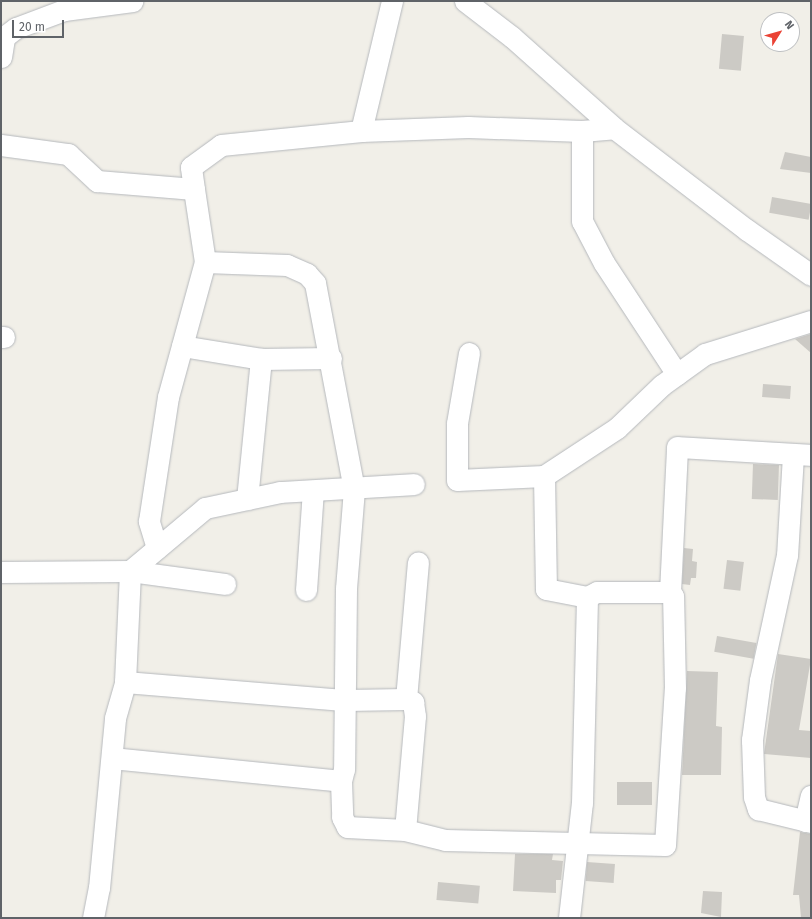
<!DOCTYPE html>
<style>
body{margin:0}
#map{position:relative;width:812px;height:919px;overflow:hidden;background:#f1efe8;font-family:"Fira Sans",sans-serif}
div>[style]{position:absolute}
.building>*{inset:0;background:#cccac5;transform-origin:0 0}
.roads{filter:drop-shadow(0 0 1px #b5b8bc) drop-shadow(0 0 1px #b5b8bc)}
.street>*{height:21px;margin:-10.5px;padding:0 10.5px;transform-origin:10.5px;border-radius:10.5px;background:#fff}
span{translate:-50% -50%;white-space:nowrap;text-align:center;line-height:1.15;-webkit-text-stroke:3px #fff;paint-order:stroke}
.frame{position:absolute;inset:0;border:2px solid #5f6368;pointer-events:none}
.north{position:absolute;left:760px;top:12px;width:40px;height:40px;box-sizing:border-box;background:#fff;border:1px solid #bfc1c3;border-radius:50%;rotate:53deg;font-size:11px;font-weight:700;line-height:16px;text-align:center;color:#5f6368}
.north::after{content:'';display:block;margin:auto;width:14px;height:18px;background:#ea4335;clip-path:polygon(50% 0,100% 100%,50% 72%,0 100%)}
.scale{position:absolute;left:12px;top:20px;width:52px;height:18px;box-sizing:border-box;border:2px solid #5f6368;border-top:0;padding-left:5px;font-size:12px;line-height:14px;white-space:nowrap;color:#5f6368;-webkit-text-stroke:3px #fff;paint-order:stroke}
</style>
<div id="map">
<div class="building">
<i style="left:722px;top:34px;width:22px;height:35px;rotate:5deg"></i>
<i style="clip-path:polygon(785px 152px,811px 157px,811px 173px,780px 169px)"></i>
<i style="left:772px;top:197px;width:40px;height:16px;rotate:10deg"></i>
<i style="clip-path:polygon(811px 334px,811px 353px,795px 339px)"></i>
<i style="left:763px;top:384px;width:28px;height:13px;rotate:4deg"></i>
<i style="left:753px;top:464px;width:26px;height:35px;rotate:2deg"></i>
<i style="clip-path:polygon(684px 548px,693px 549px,692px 561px,697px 562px,696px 578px,691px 578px,690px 585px,682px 584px)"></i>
<i style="left:727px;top:560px;width:17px;height:29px;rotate:7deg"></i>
<i style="left:717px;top:636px;width:40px;height:16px;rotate:10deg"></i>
<i style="clip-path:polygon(778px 654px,811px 659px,799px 730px,811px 731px,811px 758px,764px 754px)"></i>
<i style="clip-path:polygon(687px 671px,718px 672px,716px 726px,722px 727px,721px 775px,682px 775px)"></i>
<i style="left:617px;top:782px;width:35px;height:23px"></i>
<i style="clip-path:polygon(800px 832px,811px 834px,811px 918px,801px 918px,799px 895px,793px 895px)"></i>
<i style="clip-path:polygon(515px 854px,553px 854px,552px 860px,563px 861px,561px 880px,556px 880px,556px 893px,513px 891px)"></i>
<i style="left:587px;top:862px;width:28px;height:19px;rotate:4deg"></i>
<i style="left:438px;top:882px;width:42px;height:18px;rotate:5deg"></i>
<i style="clip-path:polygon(703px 891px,722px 892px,721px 917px,701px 913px)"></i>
</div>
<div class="roads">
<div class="street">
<i style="left:465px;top:1px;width:59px;rotate:37.5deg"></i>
<i style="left:512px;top:37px;width:137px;rotate:41.7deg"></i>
<i style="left:614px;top:128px;width:168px;rotate:37.5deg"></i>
<i style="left:747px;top:230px;width:78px;rotate:35.1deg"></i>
<i style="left:1px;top:57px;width:20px;rotate:-81deg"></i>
<i style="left:4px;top:37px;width:15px;rotate:-37deg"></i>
<i style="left:16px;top:28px;width:51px;rotate:-20.6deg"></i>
<i style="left:64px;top:10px;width:69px;rotate:-7.5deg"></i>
<i style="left:361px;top:131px;width:134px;rotate:-76.6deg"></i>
<i style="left:582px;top:131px;width:90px;rotate:90deg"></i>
<i style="left:582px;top:221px;width:47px;rotate:62.4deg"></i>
<i style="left:604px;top:263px;width:133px;rotate:56.7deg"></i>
<i style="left:1px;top:145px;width:68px;rotate:7.7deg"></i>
<i style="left:68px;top:154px;width:40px;rotate:43deg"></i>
<i style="left:97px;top:181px;width:97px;rotate:4.7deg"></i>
<i style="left:194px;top:189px;width:22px;rotate:-98deg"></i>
<i style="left:191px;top:167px;width:37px;rotate:-36deg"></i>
<i style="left:221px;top:145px;width:141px;rotate:-5.7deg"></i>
<i style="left:361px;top:131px;width:107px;rotate:-2.1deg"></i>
<i style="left:468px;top:127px;width:114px;rotate:2deg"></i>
<i style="left:582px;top:131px;width:32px;rotate:-5deg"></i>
<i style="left:205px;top:262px;width:82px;rotate:2.1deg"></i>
<i style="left:287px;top:265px;width:22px;rotate:24deg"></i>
<i style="left:307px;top:274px;width:12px;rotate:48deg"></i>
<i style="left:315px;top:283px;width:210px;rotate:79.3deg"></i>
<i style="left:354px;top:489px;width:99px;rotate:94.6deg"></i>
<i style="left:346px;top:588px;width:181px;rotate:90.6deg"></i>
<i style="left:344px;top:769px;width:12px;rotate:104deg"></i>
<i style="left:341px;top:781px;width:36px;rotate:88deg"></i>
<i style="left:342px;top:817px;width:11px;rotate:63deg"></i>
<i style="left:347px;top:827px;width:58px;rotate:3deg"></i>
<i style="left:405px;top:830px;width:41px;rotate:14deg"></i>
<i style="left:445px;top:840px;width:220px;rotate:1.3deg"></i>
<i style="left:665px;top:845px;width:157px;rotate:-86.4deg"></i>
<i style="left:675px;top:688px;width:92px;rotate:-91.2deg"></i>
<i style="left:673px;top:596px;width:5px;rotate:-127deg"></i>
<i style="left:670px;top:592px;width:145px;rotate:-87.2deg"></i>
<i style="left:677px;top:447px;width:134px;rotate:3.4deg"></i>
<i style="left:1px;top:337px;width:3px"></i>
<i style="left:182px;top:346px;width:80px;rotate:9.3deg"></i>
<i style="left:261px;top:359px;width:70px;rotate:-0.8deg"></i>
<i style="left:469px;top:353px;width:71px;rotate:99.7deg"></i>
<i style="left:457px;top:423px;width:57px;rotate:90deg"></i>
<i style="left:457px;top:480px;width:87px;rotate:-2.6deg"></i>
<i style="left:544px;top:476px;width:87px;rotate:-33.3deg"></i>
<i style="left:617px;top:428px;width:62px;rotate:-43.7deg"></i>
<i style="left:662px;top:385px;width:53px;rotate:-35.8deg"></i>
<i style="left:705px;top:354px;width:111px;rotate:-17.3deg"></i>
<i style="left:793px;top:455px;width:100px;rotate:93.4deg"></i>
<i style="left:787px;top:555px;width:128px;rotate:102.2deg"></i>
<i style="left:760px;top:680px;width:61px;rotate:97.6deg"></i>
<i style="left:752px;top:740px;width:57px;rotate:88deg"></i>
<i style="left:754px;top:797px;width:13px;rotate:72deg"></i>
<i style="left:758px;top:809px;width:55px;rotate:13.8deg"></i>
<i style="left:544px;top:476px;width:113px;rotate:89deg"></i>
<i style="left:546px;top:589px;width:42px;rotate:11deg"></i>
<i style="left:587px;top:597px;width:11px;rotate:-27deg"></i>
<i style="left:597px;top:592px;width:73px"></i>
<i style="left:247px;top:499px;width:141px;rotate:-84.3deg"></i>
<i style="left:157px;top:548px;width:28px;rotate:-107deg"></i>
<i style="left:149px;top:521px;width:125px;rotate:-81.3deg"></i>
<i style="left:168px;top:397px;width:140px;rotate:-74.7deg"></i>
<i style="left:205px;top:262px;width:74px;rotate:-98.6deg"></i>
<i style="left:1px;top:572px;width:129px;rotate:-0.4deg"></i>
<i style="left:130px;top:571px;width:98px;rotate:-40deg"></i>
<i style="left:205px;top:508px;width:77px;rotate:-12deg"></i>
<i style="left:280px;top:492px;width:134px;rotate:-3.4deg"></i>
<i style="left:306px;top:590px;width:99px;rotate:-86deg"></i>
<i style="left:125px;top:682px;width:222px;rotate:4.7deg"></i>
<i style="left:346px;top:700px;width:60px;rotate:-1deg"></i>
<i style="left:406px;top:699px;width:8px;rotate:23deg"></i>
<i style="left:413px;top:702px;width:14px;rotate:82deg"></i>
<i style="left:415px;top:716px;width:114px;rotate:95deg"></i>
<i style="left:406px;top:699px;width:137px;rotate:-85deg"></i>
<i style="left:112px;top:758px;width:230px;rotate:5.7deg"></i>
<i style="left:805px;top:821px;width:26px;rotate:-77deg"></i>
<i style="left:93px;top:918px;width:31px;rotate:-79deg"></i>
<i style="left:99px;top:888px;width:171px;rotate:-84.6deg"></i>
<i style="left:115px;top:718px;width:37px;rotate:-74deg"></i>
<i style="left:125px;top:682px;width:111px;rotate:-87.4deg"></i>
<i style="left:130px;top:571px;width:96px;rotate:7.8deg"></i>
<i style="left:569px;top:918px;width:116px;rotate:-83.6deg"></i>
<i style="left:582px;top:803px;width:206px;rotate:-88.6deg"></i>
</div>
</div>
<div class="frame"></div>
<div class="north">N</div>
<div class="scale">20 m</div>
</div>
